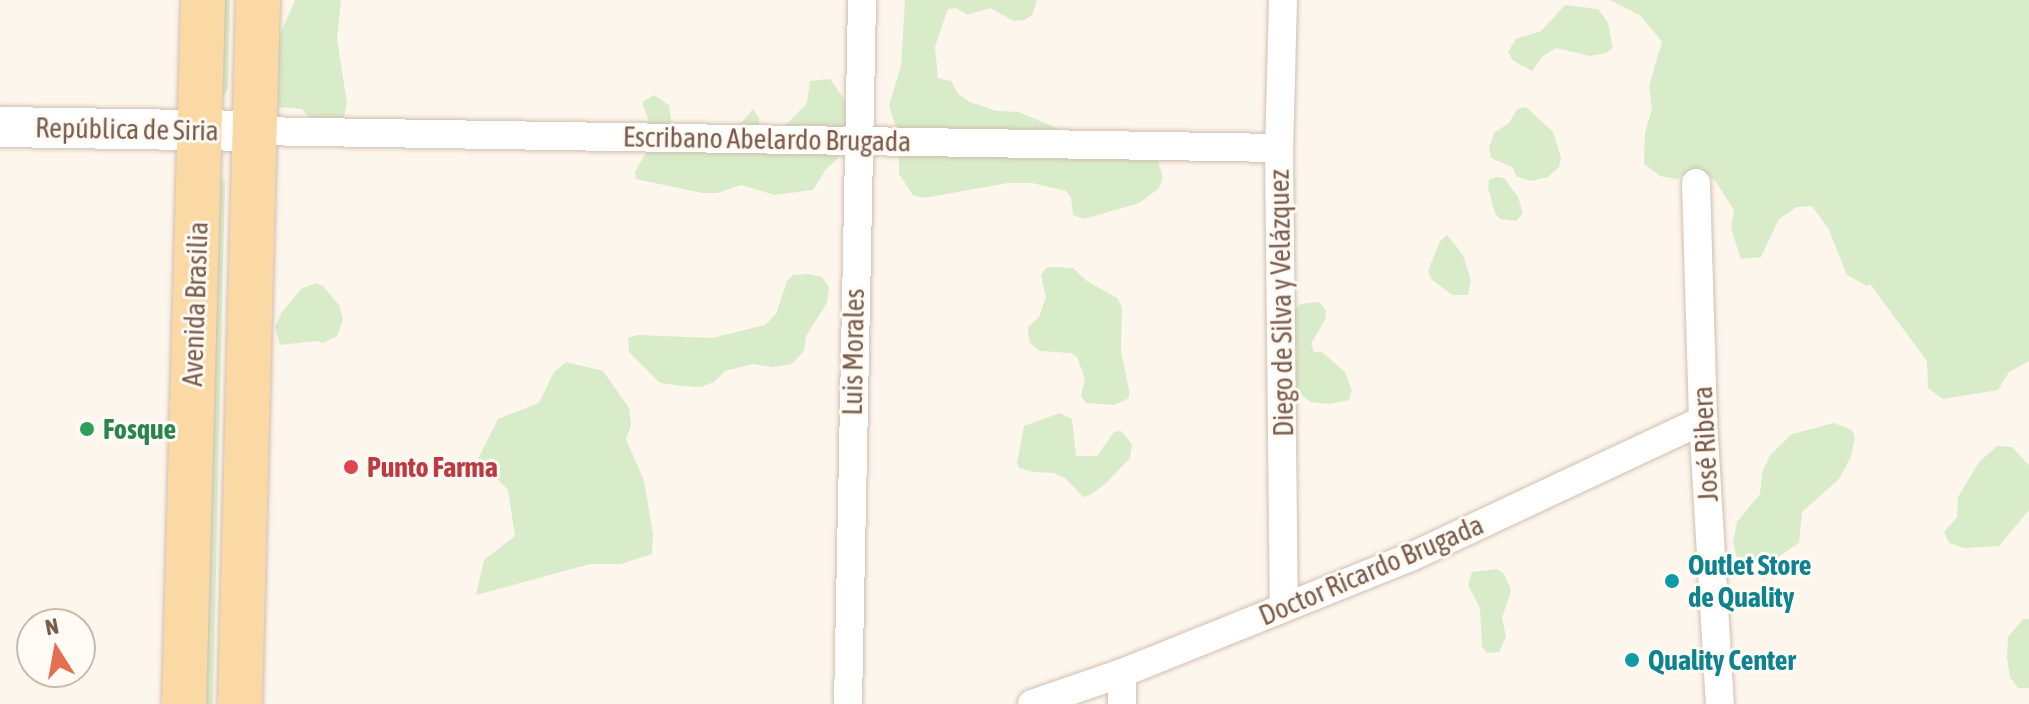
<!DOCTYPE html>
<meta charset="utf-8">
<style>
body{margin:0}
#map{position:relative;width:2029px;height:704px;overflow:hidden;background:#fdf6ec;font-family:"Asap Condensed",sans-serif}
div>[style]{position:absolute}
.green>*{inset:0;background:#d8ecc9}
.roads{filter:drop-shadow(0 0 2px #d1beb0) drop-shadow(0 0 2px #d1beb0)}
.street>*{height:28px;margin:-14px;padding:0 14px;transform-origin:14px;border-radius:14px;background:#fff}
.secondary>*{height:40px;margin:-20px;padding:0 20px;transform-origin:20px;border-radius:20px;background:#fff}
.primary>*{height:44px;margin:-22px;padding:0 22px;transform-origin:22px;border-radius:22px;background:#fbd9a5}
.dots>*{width:22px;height:22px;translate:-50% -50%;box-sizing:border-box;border:4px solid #fffaf3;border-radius:50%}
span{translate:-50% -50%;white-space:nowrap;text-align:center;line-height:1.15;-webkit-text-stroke:6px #fffaf3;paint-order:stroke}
.street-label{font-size:28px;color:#7a5c4d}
.leisure-label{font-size:28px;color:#27864d;font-weight:700}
.left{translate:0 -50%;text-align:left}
.health-label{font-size:28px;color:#be3a42;font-weight:700}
.culture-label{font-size:28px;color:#0d838f;font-weight:700}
.north{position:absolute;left:16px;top:608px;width:80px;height:80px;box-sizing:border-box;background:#fffaf3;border:2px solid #cabbb1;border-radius:50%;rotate:349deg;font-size:22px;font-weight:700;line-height:32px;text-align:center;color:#7a5c4d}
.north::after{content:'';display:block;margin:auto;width:28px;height:36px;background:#e76f51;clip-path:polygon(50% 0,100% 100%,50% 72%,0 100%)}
</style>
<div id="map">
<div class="green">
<i style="clip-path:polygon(219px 0,230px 0,228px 90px,223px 95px,217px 94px)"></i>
<i style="clip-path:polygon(295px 0,341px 0,337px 39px,347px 103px,342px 125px,315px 124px,302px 109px,279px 107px,275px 74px,279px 37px)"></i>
<i style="clip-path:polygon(905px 0,1037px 0,1032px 15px,1024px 20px,1014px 21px,990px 8px,968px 15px,956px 8px,948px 9px,935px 47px,938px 78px,951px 81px,958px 94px,970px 102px,997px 111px,1019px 112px,1068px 133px,1157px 157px,1163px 178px,1158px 189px,1139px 203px,1084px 219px,1073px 215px,1071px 197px,1066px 191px,1032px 183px,1008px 183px,924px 198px,913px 195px,899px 174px,899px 138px,889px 105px,901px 66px)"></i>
<i style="clip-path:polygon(1610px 0,2029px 0,2029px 361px,2009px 372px,1998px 390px,1943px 399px,1928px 388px,1927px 361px,1870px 284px,1867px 286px,1847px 275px,1828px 228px,1812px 206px,1797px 207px,1779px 219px,1761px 257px,1741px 259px,1731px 228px,1734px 210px,1716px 182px,1700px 168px,1676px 179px,1660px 176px,1644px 164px,1645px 132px,1652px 110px,1649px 86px,1662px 42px,1641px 16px)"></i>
<i style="clip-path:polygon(1565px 5px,1598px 9px,1608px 23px,1613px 48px,1606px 53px,1590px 56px,1556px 48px,1543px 56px,1532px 71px,1512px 60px,1508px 52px,1516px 39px,1541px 31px)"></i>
<i style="clip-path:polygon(830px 79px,850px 107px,843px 154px,826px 169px,813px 190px,775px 195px,741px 185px,717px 193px,702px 193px,636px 179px,635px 172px,648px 149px,648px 119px,642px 102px,654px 95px,669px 105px,672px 127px,738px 127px,753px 109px,759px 118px,759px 136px,783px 128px,807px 103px,810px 81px)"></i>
<i style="clip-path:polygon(1526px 107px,1553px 132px,1561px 158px,1559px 167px,1548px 177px,1531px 181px,1517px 177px,1512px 167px,1491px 158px,1489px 148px,1494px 133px,1509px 123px,1517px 109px)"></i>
<i style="clip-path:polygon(218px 177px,225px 182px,213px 704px,201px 704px)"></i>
<i style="clip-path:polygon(1496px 177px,1504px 178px,1518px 197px,1523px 213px,1516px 221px,1500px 219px,1495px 213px,1488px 188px,1489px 180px)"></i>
<i style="clip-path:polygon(1447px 235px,1463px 255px,1471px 280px,1468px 295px,1453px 295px,1432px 280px,1428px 271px,1440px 241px)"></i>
<i style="clip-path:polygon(1054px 267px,1073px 268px,1087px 281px,1117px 298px,1122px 307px,1121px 351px,1129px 390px,1129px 398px,1115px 405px,1086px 403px,1081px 396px,1085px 379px,1077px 357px,1071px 353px,1040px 351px,1029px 342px,1028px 327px,1039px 317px,1046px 297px,1041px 275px,1046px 268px)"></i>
<i style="clip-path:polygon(807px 274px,822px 277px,829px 287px,827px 303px,806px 336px,804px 351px,792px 364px,773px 367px,753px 364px,725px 371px,714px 382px,701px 387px,683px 386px,660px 383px,629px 352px,628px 338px,637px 335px,712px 338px,765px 325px,776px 314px,787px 281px,793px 275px)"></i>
<i style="clip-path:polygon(316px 283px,323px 286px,339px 305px,343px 320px,337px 336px,323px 343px,316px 341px,280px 345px,275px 327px,282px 312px,301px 289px)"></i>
<i style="clip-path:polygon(1319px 302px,1326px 310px,1325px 320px,1311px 344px,1314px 352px,1322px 352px,1345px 372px,1352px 391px,1349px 400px,1329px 404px,1311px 402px,1297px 392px,1292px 382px,1297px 354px,1293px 311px,1301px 304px)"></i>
<i style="clip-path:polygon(566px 362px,603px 371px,629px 408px,631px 425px,626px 439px,644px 481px,653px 534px,652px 554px,621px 564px,590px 564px,476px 595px,484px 560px,515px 536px,508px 490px,478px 459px,498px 419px,539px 403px,554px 372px)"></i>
<i style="clip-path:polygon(1060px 413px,1072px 419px,1076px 456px,1097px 456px,1114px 432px,1121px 431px,1132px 444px,1130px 458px,1105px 484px,1090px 495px,1083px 497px,1065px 478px,1054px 473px,1033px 472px,1019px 468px,1017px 463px,1024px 426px)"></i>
<i style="clip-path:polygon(1834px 423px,1852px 430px,1855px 437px,1851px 457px,1839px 479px,1802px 512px,1799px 543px,1768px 564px,1737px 558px,1733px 542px,1737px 522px,1760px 494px,1762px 473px,1770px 455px,1792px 434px)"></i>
<i style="clip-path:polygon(1997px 446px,2012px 447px,2029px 465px,2029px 510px,1999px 546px,1964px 548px,1949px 543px,1944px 532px,1957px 517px,1958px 497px,1979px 462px)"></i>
<i style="clip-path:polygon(1497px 569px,1504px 574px,1511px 590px,1502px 618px,1506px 637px,1499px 652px,1487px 653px,1482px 647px,1480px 608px,1468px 585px,1472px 572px)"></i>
<i style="clip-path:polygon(2023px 619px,2029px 619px,2029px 688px,2018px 688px,2010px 677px,2007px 658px,2008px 637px)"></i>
</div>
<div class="roads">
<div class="street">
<i style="left:1283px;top:0;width:148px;rotate:91.5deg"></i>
<i style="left:1279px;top:148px;width:458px;rotate:89.4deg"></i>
<i style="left:254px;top:131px;width:1025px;rotate:0.95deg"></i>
<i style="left:1696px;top:183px;width:237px;rotate:88.3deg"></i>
<i style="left:1703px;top:420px;width:285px;rotate:86.6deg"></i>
<i style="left:848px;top:704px;width:704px;rotate:-88.86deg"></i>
<i style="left:1032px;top:704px;width:95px;rotate:-19deg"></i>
<i style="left:1122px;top:673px;width:311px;rotate:-21.9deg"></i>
<i style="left:1411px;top:557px;width:323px;rotate:-25.1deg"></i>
<i style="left:1122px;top:704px;width:31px;rotate:-90deg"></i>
</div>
<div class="secondary">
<i style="left:0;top:127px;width:254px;rotate:0.9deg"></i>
</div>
<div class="primary">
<i style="left:184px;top:704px;width:704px;rotate:-88.45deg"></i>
<i style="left:240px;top:704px;width:704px;rotate:-88.54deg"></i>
</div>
</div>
<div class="dots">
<i style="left:87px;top:429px;background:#2e9e5b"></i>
<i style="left:351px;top:467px;background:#e0444e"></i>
<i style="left:1672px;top:581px;background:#0f9aa8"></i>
<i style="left:1632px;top:660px;background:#0f9aa8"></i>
</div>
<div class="street-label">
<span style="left:127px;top:129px;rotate:1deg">República de Siria</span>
<span style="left:767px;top:139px;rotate:1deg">Escribano Abelardo Brugada</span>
<span style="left:1281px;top:303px;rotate:-91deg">Diego de Silva y Velázquez</span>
<span style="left:195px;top:304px;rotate:-88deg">Avenida Brasilia</span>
<span style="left:853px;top:352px;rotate:-89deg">Luis Morales</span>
<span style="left:1705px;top:444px;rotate:-93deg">José Ribera</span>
<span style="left:1371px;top:570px;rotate:-23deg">Doctor Ricardo Brugada</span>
</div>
<div class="leisure-label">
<span class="left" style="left:103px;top:429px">Fosque</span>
</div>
<div class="health-label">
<span class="left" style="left:367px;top:467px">Punto Farma</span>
</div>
<div class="culture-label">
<span class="left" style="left:1688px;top:581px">Outlet Store<br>de Quality</span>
<span class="left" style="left:1648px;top:660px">Quality Center</span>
</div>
<div class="north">N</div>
</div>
